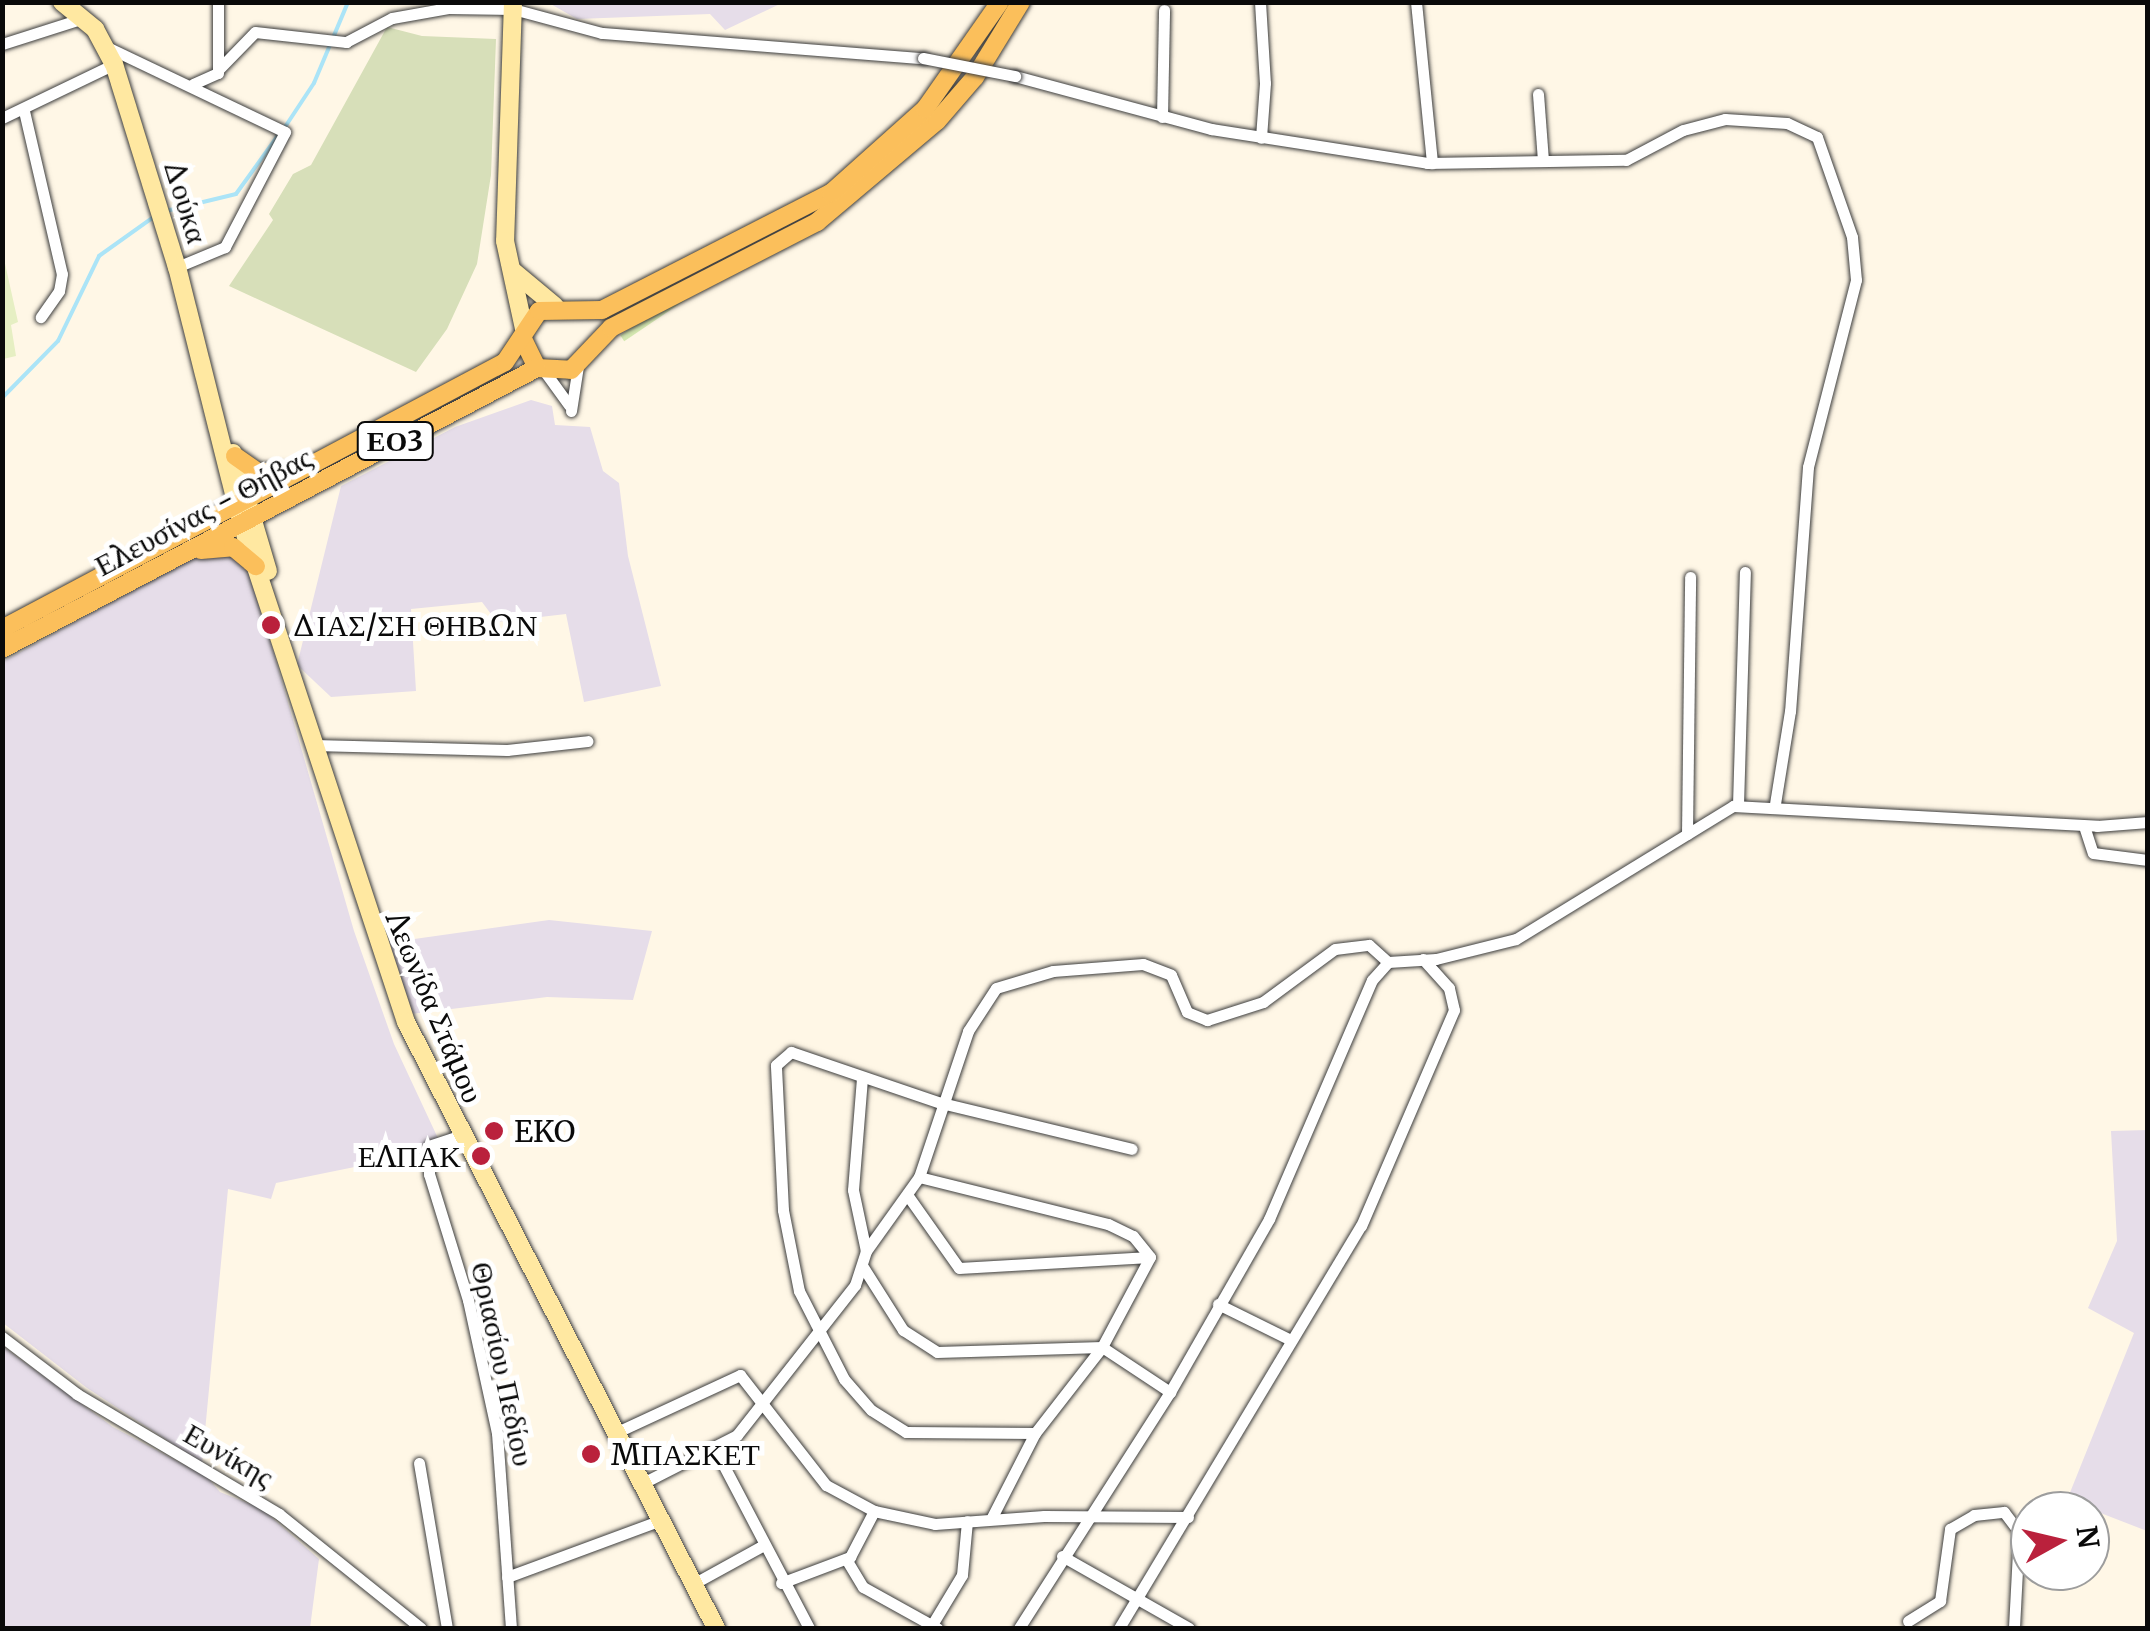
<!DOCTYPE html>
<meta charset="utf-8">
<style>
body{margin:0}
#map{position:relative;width:2150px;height:1631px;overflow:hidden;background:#fff7e6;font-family:Merriweather,serif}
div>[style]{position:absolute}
.industrial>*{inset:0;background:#e6dde9}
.green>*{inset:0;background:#d5e8b1;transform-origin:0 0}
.cemetery>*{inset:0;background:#d7dfb9}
.pitch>*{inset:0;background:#e6efc3}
.stream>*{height:4px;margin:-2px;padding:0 2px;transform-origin:2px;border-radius:2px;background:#abe4f7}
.roads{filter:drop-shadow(0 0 2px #3d3d3d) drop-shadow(0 0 2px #3d3d3d)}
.street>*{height:11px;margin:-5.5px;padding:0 5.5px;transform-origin:5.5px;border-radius:5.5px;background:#fff}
.secondary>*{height:18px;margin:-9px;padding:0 9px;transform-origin:9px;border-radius:9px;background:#ffe8a1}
.primary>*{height:18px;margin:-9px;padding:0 9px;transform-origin:9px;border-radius:9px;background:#fbbf5b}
.bridges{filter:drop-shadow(0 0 2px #3d3d3d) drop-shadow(0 0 2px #3d3d3d)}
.street-bridge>*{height:11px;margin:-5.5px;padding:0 5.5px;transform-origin:5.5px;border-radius:5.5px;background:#fff}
.dots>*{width:28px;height:28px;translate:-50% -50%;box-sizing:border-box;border:5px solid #fff;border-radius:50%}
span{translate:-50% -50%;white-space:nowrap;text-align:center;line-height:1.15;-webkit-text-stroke:10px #fff;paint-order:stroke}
.shield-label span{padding:2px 8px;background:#fff;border:2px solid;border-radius:8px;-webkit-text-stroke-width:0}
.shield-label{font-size:28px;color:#0a0a0a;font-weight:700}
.street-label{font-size:30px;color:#0a0a0a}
.poi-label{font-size:30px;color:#0a0a0a}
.left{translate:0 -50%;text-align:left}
.right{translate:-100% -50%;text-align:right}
.frame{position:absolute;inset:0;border:5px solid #0a0a0a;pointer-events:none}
.north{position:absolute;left:2010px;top:1491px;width:100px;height:100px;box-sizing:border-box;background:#fff;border:2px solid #9d9d9d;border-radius:50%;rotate:82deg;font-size:28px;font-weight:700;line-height:40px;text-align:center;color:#0a0a0a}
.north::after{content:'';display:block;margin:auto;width:35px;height:45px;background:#ba213c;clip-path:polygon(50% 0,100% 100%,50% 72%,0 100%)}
</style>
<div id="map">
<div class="industrial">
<i style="clip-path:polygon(549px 3px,782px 3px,725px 30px,710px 14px,577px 19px)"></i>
<i style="clip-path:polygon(531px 400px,552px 406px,555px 425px,590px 427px,603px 471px,619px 483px,628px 556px,661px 686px,584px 702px,566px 614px,497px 622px,482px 602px,411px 609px,416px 691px,331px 697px,297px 665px,341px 486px,455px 427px)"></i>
<i style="clip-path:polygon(239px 533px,354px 931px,394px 1044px,443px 1149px,276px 1183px,271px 1199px,228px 1189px,202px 1463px,87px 1388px,3px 1323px,2px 662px)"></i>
<i style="clip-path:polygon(549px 920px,652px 931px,633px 1000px,547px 997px,411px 1014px,386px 943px)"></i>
<i style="clip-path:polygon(2148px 1130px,2148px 1531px,2147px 1531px,2067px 1500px,2134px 1333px,2088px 1308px,2117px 1241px,2111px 1131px)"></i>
<i style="clip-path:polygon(2px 1346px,113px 1427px,207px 1477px,220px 1492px,262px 1509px,319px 1559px,310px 1628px,3px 1628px)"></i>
</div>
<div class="green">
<i style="left:772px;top:233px;width:7px;height:183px;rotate:56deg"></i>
</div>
<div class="cemetery">
<i style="clip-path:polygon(387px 27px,422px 36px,496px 39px,491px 175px,477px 264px,447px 329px,416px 372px,229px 286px,273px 220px,269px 214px,293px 174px,311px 165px)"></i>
</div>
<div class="pitch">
<i style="clip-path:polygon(2px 250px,18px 322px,11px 325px,16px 356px,3px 359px)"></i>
</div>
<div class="stream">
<i style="left:285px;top:127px;width:53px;rotate:-56.6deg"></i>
<i style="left:314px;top:83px;width:88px;rotate:-67.2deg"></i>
<i style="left:170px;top:210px;width:68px;rotate:-13.6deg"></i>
<i style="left:236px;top:194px;width:74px;rotate:-54.4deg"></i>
<i style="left:2px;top:398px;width:80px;rotate:-45.5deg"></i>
<i style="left:58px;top:341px;width:94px;rotate:-64.2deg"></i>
<i style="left:99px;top:256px;width:69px;rotate:-35.5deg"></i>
</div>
<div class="roads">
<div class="street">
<i style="left:1260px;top:2px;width:81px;rotate:86.5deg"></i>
<i style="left:1265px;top:83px;width:55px;rotate:94.2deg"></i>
<i style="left:1416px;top:2px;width:162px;rotate:84.3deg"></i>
<i style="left:2px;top:44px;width:86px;rotate:-17.6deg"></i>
<i style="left:107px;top:47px;width:197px;rotate:25.5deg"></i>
<i style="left:285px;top:132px;width:130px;rotate:117.6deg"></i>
<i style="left:225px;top:247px;width:52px;rotate:157.4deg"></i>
<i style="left:220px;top:68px;width:50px;rotate:-45.8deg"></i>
<i style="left:255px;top:32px;width:92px;rotate:6.3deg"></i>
<i style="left:346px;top:42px;width:52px;rotate:-27.6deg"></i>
<i style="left:392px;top:18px;width:57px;rotate:-10.1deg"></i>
<i style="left:448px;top:8px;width:65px;rotate:0.9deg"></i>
<i style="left:513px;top:9px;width:92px;rotate:15.1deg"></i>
<i style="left:602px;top:33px;width:322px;rotate:4.5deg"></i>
<i style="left:1015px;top:76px;width:203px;rotate:15.1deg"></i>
<i style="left:1211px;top:129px;width:219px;rotate:8.9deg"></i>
<i style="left:1427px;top:163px;width:199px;rotate:-0.9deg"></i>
<i style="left:1626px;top:160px;width:64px;rotate:-27.8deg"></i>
<i style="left:1683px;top:130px;width:43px;rotate:-14.7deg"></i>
<i style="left:1725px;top:119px;width:62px;rotate:3.7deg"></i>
<i style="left:1787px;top:123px;width:33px;rotate:25deg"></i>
<i style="left:1817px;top:137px;width:106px;rotate:70.7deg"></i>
<i style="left:1852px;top:237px;width:43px;rotate:84.7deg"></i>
<i style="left:1856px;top:280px;width:193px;rotate:104.4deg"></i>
<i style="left:1808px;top:467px;width:245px;rotate:94.2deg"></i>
<i style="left:1790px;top:711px;width:94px;rotate:99.2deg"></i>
<i style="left:193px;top:84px;width:27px;rotate:-24deg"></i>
<i style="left:218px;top:73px;width:71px;rotate:-90deg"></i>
<i style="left:1538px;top:94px;width:67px;rotate:85.7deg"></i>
<i style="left:24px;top:111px;width:167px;rotate:76.9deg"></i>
<i style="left:62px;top:274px;width:17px;rotate:100deg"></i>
<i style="left:59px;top:291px;width:32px;rotate:125deg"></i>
<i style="left:1162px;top:117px;width:107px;rotate:-88.9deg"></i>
<i style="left:2px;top:118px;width:124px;rotate:-25.7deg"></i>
<i style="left:545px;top:372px;width:41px;rotate:54deg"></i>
<i style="left:571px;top:411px;width:46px;rotate:-81.2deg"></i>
<i style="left:314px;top:745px;width:193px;rotate:1.5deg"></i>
<i style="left:507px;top:750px;width:81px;rotate:-6.3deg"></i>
<i style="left:1738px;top:805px;width:233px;rotate:-88.3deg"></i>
<i style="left:2084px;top:826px;width:28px;rotate:72deg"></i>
<i style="left:2093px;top:853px;width:55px;rotate:7.3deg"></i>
<i style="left:1687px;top:834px;width:257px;rotate:-89.3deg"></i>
<i style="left:862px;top:1078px;width:112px;rotate:94.6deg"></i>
<i style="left:853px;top:1190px;width:62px;rotate:78deg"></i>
<i style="left:459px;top:1136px;width:32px;rotate:162deg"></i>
<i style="left:429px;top:1146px;width:28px;rotate:90deg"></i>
<i style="left:429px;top:1174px;width:132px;rotate:72.8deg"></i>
<i style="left:468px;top:1300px;width:136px;rotate:77.7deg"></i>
<i style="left:497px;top:1433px;width:196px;rotate:85.9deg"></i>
<i style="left:919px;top:1177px;width:195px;rotate:14deg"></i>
<i style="left:1108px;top:1224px;width:28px;rotate:26deg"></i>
<i style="left:1133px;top:1236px;width:27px;rotate:51deg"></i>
<i style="left:1150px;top:1257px;width:102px;rotate:118.1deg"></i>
<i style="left:1102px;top:1347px;width:109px;rotate:127.9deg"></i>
<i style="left:1035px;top:1433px;width:94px;rotate:117.1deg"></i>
<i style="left:908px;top:1196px;width:88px;rotate:54.7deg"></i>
<i style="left:959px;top:1268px;width:191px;rotate:-3.3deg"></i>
<i style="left:863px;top:1267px;width:75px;rotate:57.6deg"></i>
<i style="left:903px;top:1330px;width:40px;rotate:32.9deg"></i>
<i style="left:937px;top:1352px;width:165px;rotate:-1.7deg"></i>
<i style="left:1102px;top:1347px;width:82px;rotate:33.5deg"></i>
<i style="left:1218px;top:1304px;width:81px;rotate:26.3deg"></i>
<i style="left:2px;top:1337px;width:94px;rotate:37.2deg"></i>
<i style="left:77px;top:1394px;width:235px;rotate:30.7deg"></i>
<i style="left:279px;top:1514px;width:182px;rotate:38.8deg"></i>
<i style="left:615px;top:1433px;width:138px;rotate:-24.9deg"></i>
<i style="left:740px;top:1375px;width:140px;rotate:52deg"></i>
<i style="left:826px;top:1485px;width:55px;rotate:28.4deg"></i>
<i style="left:874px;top:1511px;width:62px;rotate:12deg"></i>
<i style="left:935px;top:1524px;width:109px;rotate:-4.2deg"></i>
<i style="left:1044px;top:1516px;width:144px;rotate:0.4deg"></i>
<i style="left:1035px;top:1433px;width:129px;rotate:-179.6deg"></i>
<i style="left:906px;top:1432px;width:41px;rotate:-147.8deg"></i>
<i style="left:871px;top:1410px;width:41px;rotate:-131.1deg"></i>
<i style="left:844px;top:1379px;width:99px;rotate:-117.1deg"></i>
<i style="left:799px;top:1291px;width:83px;rotate:-101.2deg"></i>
<i style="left:783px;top:1210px;width:145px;rotate:-92.8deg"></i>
<i style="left:776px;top:1065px;width:20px;rotate:-41deg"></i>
<i style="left:791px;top:1052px;width:158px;rotate:18.8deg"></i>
<i style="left:941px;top:1103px;width:196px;rotate:13.5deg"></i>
<i style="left:715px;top:1449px;width:202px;rotate:62.3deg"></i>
<i style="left:419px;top:1463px;width:167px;rotate:80.4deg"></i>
<i style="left:639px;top:1485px;width:110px;rotate:-27deg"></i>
<i style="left:737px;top:1435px;width:191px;rotate:-51.8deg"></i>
<i style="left:855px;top:1285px;width:36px;rotate:-72deg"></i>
<i style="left:866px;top:1251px;width:91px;rotate:-54.4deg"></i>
<i style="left:919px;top:1177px;width:154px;rotate:-71.4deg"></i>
<i style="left:968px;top:1031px;width:51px;rotate:-56.9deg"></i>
<i style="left:996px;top:988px;width:59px;rotate:-16.6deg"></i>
<i style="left:1053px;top:971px;width:90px;rotate:-4.4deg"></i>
<i style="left:1143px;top:964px;width:30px;rotate:21deg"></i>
<i style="left:1171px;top:975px;width:40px;rotate:66.6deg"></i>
<i style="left:1187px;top:1012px;width:22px;rotate:22deg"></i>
<i style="left:1207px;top:1020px;width:59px;rotate:-17.8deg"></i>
<i style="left:1263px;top:1002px;width:89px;rotate:-36.4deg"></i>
<i style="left:1335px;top:949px;width:34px;rotate:-7deg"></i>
<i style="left:1369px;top:945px;width:25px;rotate:42deg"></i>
<i style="left:1062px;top:1556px;width:146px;rotate:29.6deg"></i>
<i style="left:846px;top:1559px;width:33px;rotate:59deg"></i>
<i style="left:863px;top:1587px;width:85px;rotate:29deg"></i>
<i style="left:507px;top:1577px;width:161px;rotate:-20.3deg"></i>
<i style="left:781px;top:1583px;width:74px;rotate:-20.6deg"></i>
<i style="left:850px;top:1557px;width:52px;rotate:-62.4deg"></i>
<i style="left:693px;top:1584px;width:79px;rotate:-28.8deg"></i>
<i style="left:1908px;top:1621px;width:38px;rotate:-32deg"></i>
<i style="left:1940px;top:1601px;width:73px;rotate:-82.1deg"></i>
<i style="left:1950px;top:1529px;width:28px;rotate:-30deg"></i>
<i style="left:1974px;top:1515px;width:30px;rotate:-6deg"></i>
<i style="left:2004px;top:1512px;width:25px;rotate:53deg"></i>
<i style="left:2019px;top:1532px;width:96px;rotate:93deg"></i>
<i style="left:930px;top:1628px;width:62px;rotate:-58.9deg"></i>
<i style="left:962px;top:1575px;width:54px;rotate:-84.7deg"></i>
<i style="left:1019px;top:1628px;width:280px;rotate:-57.4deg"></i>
<i style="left:1170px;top:1392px;width:199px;rotate:-60.2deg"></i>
<i style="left:1269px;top:1219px;width:260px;rotate:-66.7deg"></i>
<i style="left:1372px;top:980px;width:24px;rotate:-48deg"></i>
<i style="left:1388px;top:962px;width:48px;rotate:-3.6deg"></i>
<i style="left:1436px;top:959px;width:82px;rotate:-14deg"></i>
<i style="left:1516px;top:939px;width:255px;rotate:-31.5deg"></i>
<i style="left:1733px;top:806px;width:365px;rotate:3.1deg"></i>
<i style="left:2097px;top:826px;width:51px;rotate:-4.5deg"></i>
<i style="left:1119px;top:1628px;width:469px;rotate:-59deg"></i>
<i style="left:1361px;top:1226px;width:235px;rotate:-66.7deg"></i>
<i style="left:1454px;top:1010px;width:23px;rotate:-103deg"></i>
<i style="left:1449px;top:988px;width:39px;rotate:-132deg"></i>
</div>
<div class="secondary">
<i style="left:62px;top:2px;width:43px;rotate:39.3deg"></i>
<i style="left:95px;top:29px;width:40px;rotate:62deg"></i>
<i style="left:114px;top:64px;width:213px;rotate:72.8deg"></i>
<i style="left:177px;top:267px;width:263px;rotate:75.9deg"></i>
<i style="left:241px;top:522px;width:527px;rotate:71.74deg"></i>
<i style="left:406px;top:1022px;width:681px;rotate:62.91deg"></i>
<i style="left:513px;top:2px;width:239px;rotate:91.9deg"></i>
<i style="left:505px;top:241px;width:90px;rotate:77.8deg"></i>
<i style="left:514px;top:272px;width:53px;rotate:39.7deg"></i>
<i style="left:233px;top:453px;width:123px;rotate:73.5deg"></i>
</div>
<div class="primary">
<i style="left:522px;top:337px;width:34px;rotate:64deg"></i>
<i style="left:537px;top:368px;width:34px;rotate:3deg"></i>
<i style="left:571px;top:370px;width:58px;rotate:-46.4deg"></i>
<i style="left:611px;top:328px;width:232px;rotate:-27.2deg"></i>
<i style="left:817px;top:222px;width:157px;rotate:-40.1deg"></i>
<i style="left:937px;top:121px;width:58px;rotate:-49.2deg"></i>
<i style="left:975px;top:77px;width:88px;rotate:-58.5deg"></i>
<i style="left:235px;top:456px;width:28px;rotate:35deg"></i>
<i style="left:258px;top:472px;width:28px"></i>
<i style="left:201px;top:550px;width:32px;rotate:-5deg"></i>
<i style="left:233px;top:547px;width:30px;rotate:40deg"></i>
<i style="left:2px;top:629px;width:569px;rotate:-27.96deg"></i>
<i style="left:505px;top:362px;width:61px;rotate:-56.3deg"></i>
<i style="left:539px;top:311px;width:63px;rotate:-0.9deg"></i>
<i style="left:602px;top:310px;width:257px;rotate:-27.1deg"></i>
<i style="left:831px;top:193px;width:126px;rotate:-41.8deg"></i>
<i style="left:925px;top:109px;width:131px;rotate:-55deg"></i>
<i style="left:2px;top:649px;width:604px;rotate:-27.71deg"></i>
</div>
</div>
<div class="bridges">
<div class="street-bridge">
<i style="left:923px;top:58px;width:94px;rotate:11.1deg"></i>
</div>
</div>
<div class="dots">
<i style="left:271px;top:625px;background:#ba213c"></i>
<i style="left:494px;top:1131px;background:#ba213c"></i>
<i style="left:481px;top:1156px;background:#ba213c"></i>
<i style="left:591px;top:1454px;background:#ba213c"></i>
</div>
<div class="shield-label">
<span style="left:395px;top:441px">ΕΟ3</span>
</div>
<div class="street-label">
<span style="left:186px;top:201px;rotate:73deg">Δούκα</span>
<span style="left:203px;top:511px;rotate:-28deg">Ελευσίνας - Θήβας</span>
<span style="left:435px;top:1007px;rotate:67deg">Λεωνίδα Στάμου</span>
<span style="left:503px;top:1364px;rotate:78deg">Θριασίου Πεδίου</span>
<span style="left:229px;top:1455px;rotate:30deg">Ευνίκης</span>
</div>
<div class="poi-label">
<span class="left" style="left:291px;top:625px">ΔΙΑΣ/ΣΗ ΘΗΒΩΝ</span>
<span class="left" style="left:514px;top:1131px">EKO</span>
<span class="right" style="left:461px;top:1156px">ΕΛΠΑΚ</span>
<span class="left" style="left:611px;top:1454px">ΜΠΑΣΚΕΤ</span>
</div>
<div class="frame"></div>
<div class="north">N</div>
</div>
